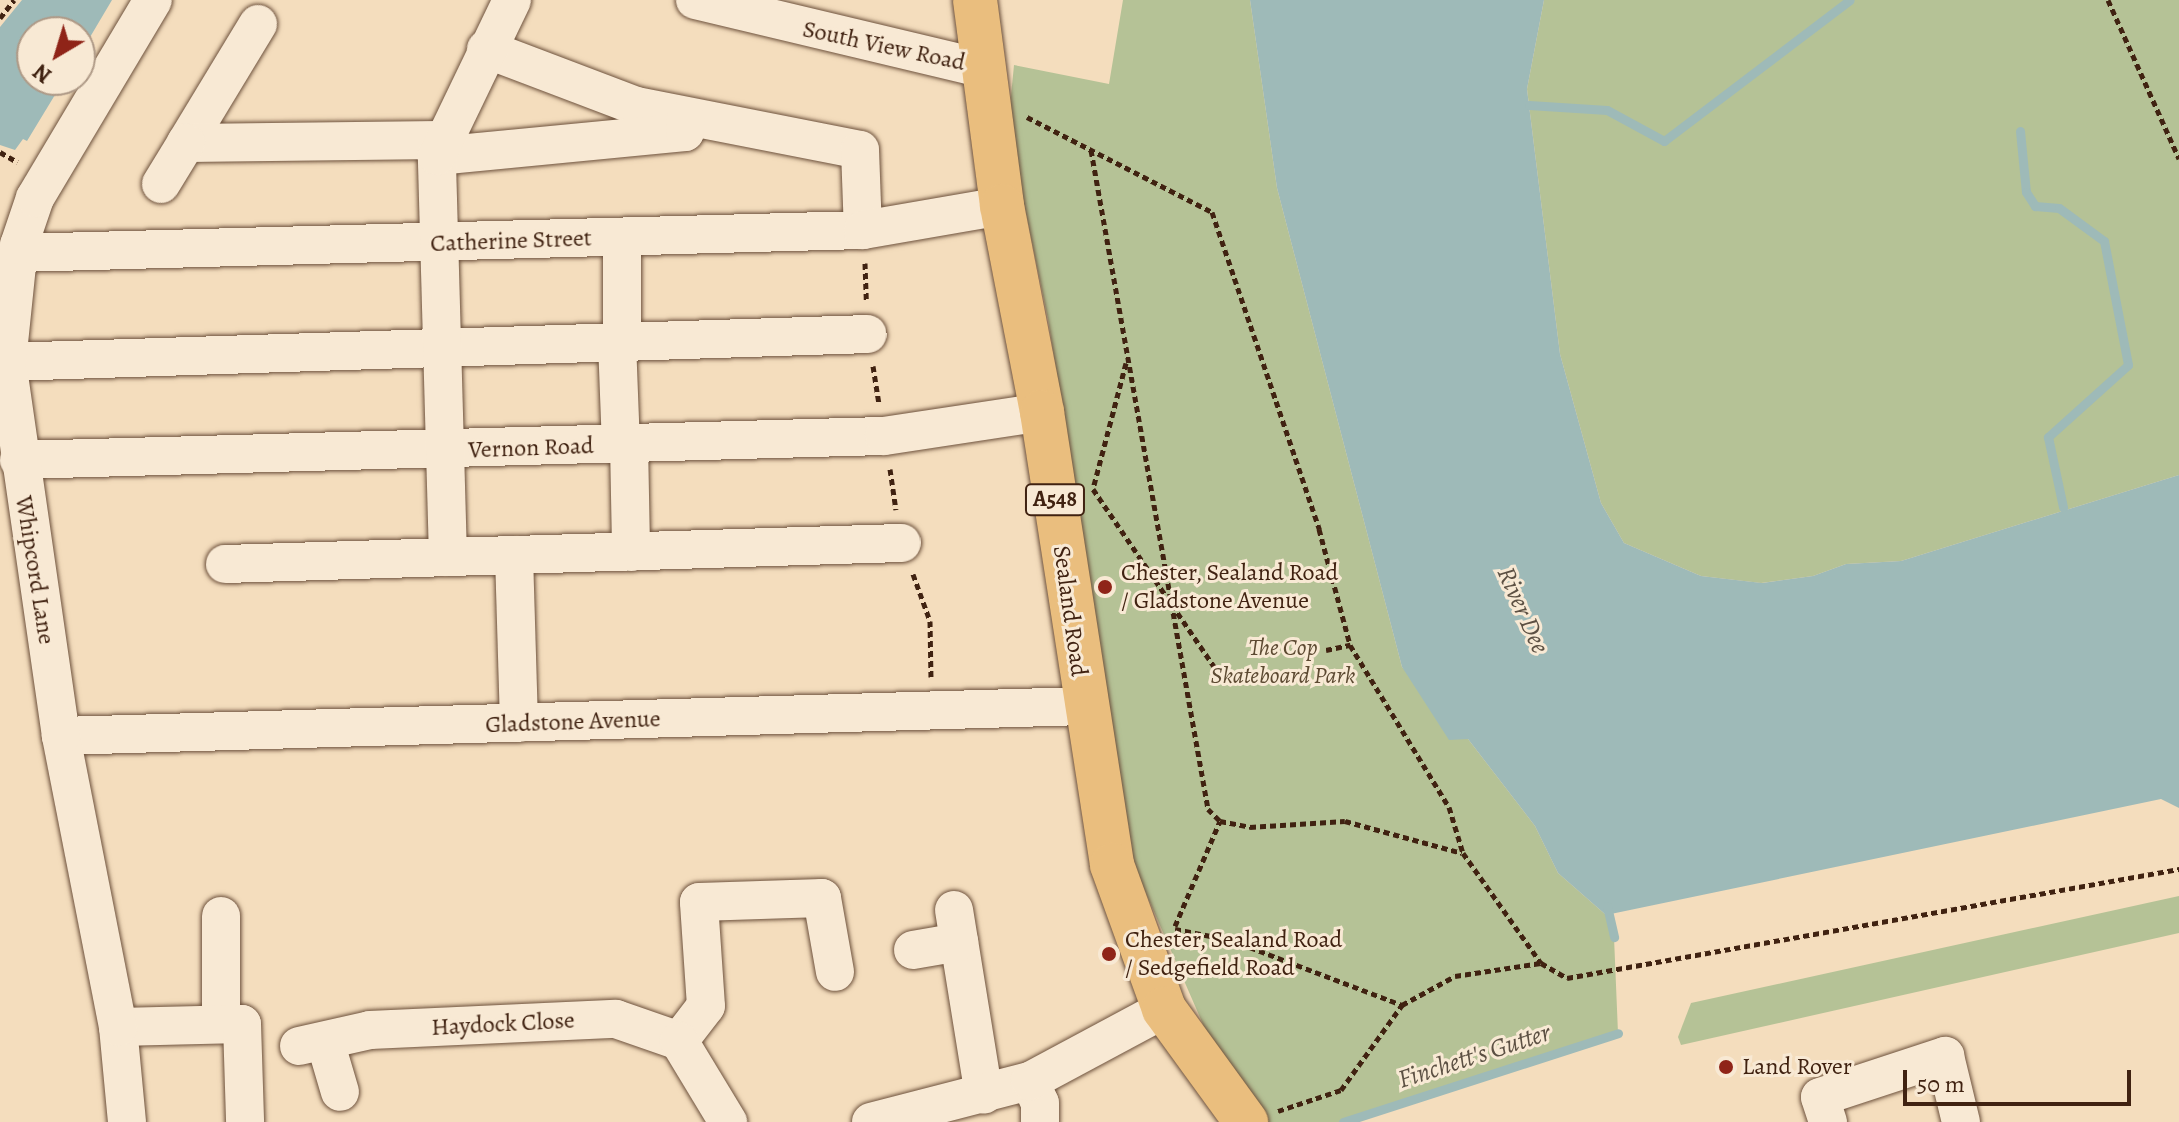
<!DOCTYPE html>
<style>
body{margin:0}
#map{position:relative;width:2179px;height:1122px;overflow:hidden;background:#f4ddbd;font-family:Alegreya,serif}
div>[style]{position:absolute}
.green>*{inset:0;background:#b5c296}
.water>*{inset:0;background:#9ebab8}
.stream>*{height:9px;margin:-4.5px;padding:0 4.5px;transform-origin:4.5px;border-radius:4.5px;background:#9ebab8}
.path>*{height:5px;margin-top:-2.5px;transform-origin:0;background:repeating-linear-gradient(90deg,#402211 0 6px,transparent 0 10px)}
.roads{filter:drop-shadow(0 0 2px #6d513c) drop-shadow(0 0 2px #6d513c)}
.minor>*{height:38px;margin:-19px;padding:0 19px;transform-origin:19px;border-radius:19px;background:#f8e9d4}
.major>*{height:44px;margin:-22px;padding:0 22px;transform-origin:22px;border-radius:22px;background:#eabe7e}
.dots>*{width:22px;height:22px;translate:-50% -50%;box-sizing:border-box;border:4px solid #f8e9d4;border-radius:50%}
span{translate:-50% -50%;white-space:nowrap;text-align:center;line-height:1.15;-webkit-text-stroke:6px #f8e9d4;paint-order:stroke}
.shield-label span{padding:2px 6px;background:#f8e9d4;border:2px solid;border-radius:6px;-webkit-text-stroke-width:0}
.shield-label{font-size:22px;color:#402211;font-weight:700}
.street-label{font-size:24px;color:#402211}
.poi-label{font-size:24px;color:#402211}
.left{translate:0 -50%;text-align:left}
.park-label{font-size:24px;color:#5d4a32;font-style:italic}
.water-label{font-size:26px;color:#5c5043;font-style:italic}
.north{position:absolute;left:16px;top:16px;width:80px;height:80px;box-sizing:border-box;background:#f8e9d4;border:2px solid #ae9986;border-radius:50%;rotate:218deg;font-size:22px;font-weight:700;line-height:32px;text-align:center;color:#402211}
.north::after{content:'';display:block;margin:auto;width:28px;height:36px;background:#8f2418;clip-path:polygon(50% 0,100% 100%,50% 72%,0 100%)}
.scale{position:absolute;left:1903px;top:1070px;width:228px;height:36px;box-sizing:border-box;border:4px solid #402211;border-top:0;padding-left:10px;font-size:24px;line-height:28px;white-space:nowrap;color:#402211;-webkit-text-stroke:6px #f8e9d4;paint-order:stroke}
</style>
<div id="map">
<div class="green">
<i style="clip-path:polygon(1123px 0,1250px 0,1277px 188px,1402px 667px,1468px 739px,1535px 826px,1558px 873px,1606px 915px,1614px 937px,1618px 1033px,1343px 1122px,1265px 1122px,1219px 1061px,1135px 868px,1048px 319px,1008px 127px,1014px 65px,1109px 84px)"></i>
<i style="clip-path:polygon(1544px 0,2179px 0,2179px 475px,1901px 561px,1846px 564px,1813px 576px,1761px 583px,1701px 576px,1624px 543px,1601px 503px,1560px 354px,1527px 89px)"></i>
<i style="clip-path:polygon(2179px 896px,2179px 933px,1681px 1045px,1678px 1037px,1691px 1003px)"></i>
</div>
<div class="water">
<i style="clip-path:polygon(22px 0,112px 0,80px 54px,80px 32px,32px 32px,32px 80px,64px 80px,27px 141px,23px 139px,15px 150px,0 145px,0 27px)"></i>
<i style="clip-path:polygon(1250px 0,1544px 0,1527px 89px,1560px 354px,1601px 503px,1624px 543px,1701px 576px,1762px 583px,1813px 576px,1846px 564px,1901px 561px,2179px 475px,2179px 808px,2161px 799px,1606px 915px,1558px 873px,1535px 826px,1468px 739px,1449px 740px,1402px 667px,1277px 188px)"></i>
</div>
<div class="stream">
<i style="left:1529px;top:105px;width:78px;rotate:3.7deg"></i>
<i style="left:1607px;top:110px;width:65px;rotate:28.5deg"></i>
<i style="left:1664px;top:141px;width:233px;rotate:-37.2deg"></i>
<i style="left:2020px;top:131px;width:61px;rotate:84.4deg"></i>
<i style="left:2026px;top:192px;width:17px;rotate:57deg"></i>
<i style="left:2035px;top:206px;width:24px;rotate:5deg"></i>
<i style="left:2059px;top:208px;width:56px;rotate:36.3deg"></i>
<i style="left:2104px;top:241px;width:126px;rotate:79deg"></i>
<i style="left:2128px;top:365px;width:108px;rotate:138deg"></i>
<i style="left:2048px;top:437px;width:72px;rotate:77.9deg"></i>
<i style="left:1607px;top:906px;width:32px;rotate:77deg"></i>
<i style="left:1343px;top:1122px;width:289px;rotate:-17.9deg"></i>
</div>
<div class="path">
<i style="left:2108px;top:0;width:174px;rotate:65.9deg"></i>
<i style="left:0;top:18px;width:23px;rotate:-52deg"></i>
<i style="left:1027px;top:117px;width:208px;rotate:27.2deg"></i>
<i style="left:1212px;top:212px;width:335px;rotate:71.3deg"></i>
<i style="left:1319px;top:529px;width:120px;rotate:75deg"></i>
<i style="left:1350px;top:645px;width:190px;rotate:58.6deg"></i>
<i style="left:1449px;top:807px;width:48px;rotate:73.1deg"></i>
<i style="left:1463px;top:853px;width:135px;rotate:54.7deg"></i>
<i style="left:1541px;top:963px;width:30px;rotate:30deg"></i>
<i style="left:1567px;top:978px;width:622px;rotate:-10.1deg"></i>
<i style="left:1091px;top:150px;width:669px;rotate:79.93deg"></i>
<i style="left:1208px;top:809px;width:17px;rotate:45deg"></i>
<i style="left:1220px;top:821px;width:31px;rotate:11deg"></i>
<i style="left:1250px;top:827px;width:95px;rotate:-3.6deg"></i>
<i style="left:1345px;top:821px;width:121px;rotate:15.3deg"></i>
<i style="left:0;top:152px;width:20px;rotate:30deg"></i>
<i style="left:865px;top:263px;width:38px;rotate:88deg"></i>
<i style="left:1126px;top:363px;width:130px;rotate:104.7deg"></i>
<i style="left:1093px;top:489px;width:222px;rotate:55.7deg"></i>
<i style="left:1218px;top:672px;width:11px"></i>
<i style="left:873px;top:366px;width:38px;rotate:81deg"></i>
<i style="left:890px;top:469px;width:41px;rotate:81.7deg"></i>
<i style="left:913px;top:574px;width:50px;rotate:70.1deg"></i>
<i style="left:930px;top:621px;width:56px;rotate:89deg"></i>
<i style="left:1326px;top:650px;width:25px;rotate:-12deg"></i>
<i style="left:1175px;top:926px;width:114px;rotate:-66.8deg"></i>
<i style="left:1175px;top:929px;width:57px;rotate:11.1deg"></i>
<i style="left:1231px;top:940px;width:183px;rotate:20.8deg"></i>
<i style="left:1402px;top:1005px;width:60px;rotate:-28.7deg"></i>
<i style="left:1455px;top:976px;width:87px;rotate:-8.6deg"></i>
<i style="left:1278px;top:1111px;width:66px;rotate:-18.4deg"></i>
<i style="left:1341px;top:1090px;width:105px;rotate:-54.3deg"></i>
</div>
<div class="roads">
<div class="minor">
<i style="left:695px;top:0;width:294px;rotate:13.4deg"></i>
<i style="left:258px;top:24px;width:139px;rotate:121.2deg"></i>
<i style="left:186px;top:143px;width:255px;rotate:-0.7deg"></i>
<i style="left:486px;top:49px;width:160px;rotate:20.8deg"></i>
<i style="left:636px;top:106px;width:228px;rotate:11.1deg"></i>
<i style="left:860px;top:150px;width:80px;rotate:87.9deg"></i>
<i style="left:437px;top:156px;width:249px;rotate:-5.5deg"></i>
<i style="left:685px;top:132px;width:13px;rotate:-86deg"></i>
<i style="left:161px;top:184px;width:48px;rotate:-58.6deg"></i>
<i style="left:622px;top:237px;width:105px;rotate:90deg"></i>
<i style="left:18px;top:253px;width:845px;rotate:-1.56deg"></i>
<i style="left:863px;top:230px;width:141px;rotate:-9.8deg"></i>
<i style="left:617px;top:342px;width:102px;rotate:87.8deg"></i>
<i style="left:7px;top:362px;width:861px;rotate:-1.86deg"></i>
<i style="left:629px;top:443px;width:109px;rotate:88.9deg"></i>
<i style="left:19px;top:460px;width:865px;rotate:-1.59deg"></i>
<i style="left:884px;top:436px;width:160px;rotate:-8.6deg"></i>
<i style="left:514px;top:555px;width:168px;rotate:88.3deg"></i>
<i style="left:448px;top:557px;width:401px;rotate:-91.6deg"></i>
<i style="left:437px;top:156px;width:173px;rotate:-64.3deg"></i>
<i style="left:225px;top:564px;width:677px;rotate:-1.78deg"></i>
<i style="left:61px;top:736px;width:1023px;rotate:-1.68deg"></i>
<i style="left:954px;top:910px;width:187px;rotate:80.8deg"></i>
<i style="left:221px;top:916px;width:107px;rotate:90deg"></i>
<i style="left:913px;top:950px;width:47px;rotate:-9.9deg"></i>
<i style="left:118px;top:1027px;width:124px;rotate:-1.4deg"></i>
<i style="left:242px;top:1024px;width:98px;rotate:88.2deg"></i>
<i style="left:325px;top:1041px;width:53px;rotate:73.6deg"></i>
<i style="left:679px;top:1041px;width:44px;rotate:-52.4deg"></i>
<i style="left:706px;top:1006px;width:104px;rotate:-93.9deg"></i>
<i style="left:699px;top:902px;width:123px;rotate:-1.9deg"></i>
<i style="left:822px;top:898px;width:75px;rotate:80deg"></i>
<i style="left:299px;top:1046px;width:73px;rotate:-12.7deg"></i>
<i style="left:370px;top:1030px;width:246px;rotate:-2.6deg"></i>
<i style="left:616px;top:1019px;width:67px;rotate:19.2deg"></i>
<i style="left:679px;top:1041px;width:95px;rotate:58.8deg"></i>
<i style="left:1030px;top:1081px;width:24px;rotate:66deg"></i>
<i style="left:1040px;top:1103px;width:19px;rotate:90deg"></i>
<i style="left:127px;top:1122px;width:95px;rotate:-95.4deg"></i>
<i style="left:118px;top:1027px;width:297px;rotate:-101.1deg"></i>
<i style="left:61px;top:736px;width:378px;rotate:-98.2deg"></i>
<i style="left:7px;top:362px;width:118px;rotate:-84.1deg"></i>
<i style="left:19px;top:245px;width:50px;rotate:-71.2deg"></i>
<i style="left:35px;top:198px;width:230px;rotate:-59.2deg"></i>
<i style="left:871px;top:1122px;width:164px;rotate:-14.5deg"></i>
<i style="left:1030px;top:1081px;width:152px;rotate:-28.2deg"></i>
<i style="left:1828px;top:1122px;width:26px;rotate:-108deg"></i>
<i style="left:1820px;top:1097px;width:132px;rotate:-18.2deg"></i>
<i style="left:1945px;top:1056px;width:68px;rotate:76.4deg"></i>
</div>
<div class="major">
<i style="left:975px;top:0;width:208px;rotate:82.5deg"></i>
<i style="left:1002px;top:206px;width:210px;rotate:79deg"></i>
<i style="left:1042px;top:412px;width:458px;rotate:81.2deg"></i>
<i style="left:1112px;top:865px;width:153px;rotate:70.1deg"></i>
<i style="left:1164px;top:1009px;width:140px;rotate:54deg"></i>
</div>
</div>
<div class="dots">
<i style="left:1105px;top:587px;background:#8f2418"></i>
<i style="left:1109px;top:954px;background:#8f2418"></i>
<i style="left:1726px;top:1067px;background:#8f2418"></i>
</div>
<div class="shield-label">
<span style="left:1055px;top:500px">A548</span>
</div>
<div class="street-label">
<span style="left:884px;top:46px;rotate:12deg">South View Road</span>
<span style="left:511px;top:241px;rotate:-2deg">Catherine Street</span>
<span style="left:531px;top:448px;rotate:-2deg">Vernon Road</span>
<span style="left:35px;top:570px;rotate:81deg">Whipcord Lane</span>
<span style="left:1070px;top:611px;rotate:82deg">Sealand Road</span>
<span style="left:573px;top:722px;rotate:-2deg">Gladstone Avenue</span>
<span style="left:503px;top:1024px;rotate:-3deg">Haydock Close</span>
</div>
<div class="poi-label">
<span class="left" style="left:1121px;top:587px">Chester, Sealand Road<br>/ Gladstone Avenue</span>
<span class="left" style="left:1125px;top:954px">Chester, Sealand Road<br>/ Sedgefield Road</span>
<span class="left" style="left:1742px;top:1067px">Land Rover</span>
</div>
<div class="park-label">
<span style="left:1283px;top:662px">The Cop<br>Skateboard Park</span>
</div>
<div class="water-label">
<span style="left:1523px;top:610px;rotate:66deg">River Dee</span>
<span style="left:1474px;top:1056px;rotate:-18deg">Finchett's Gutter</span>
</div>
<div class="north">N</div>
<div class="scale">50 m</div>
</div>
